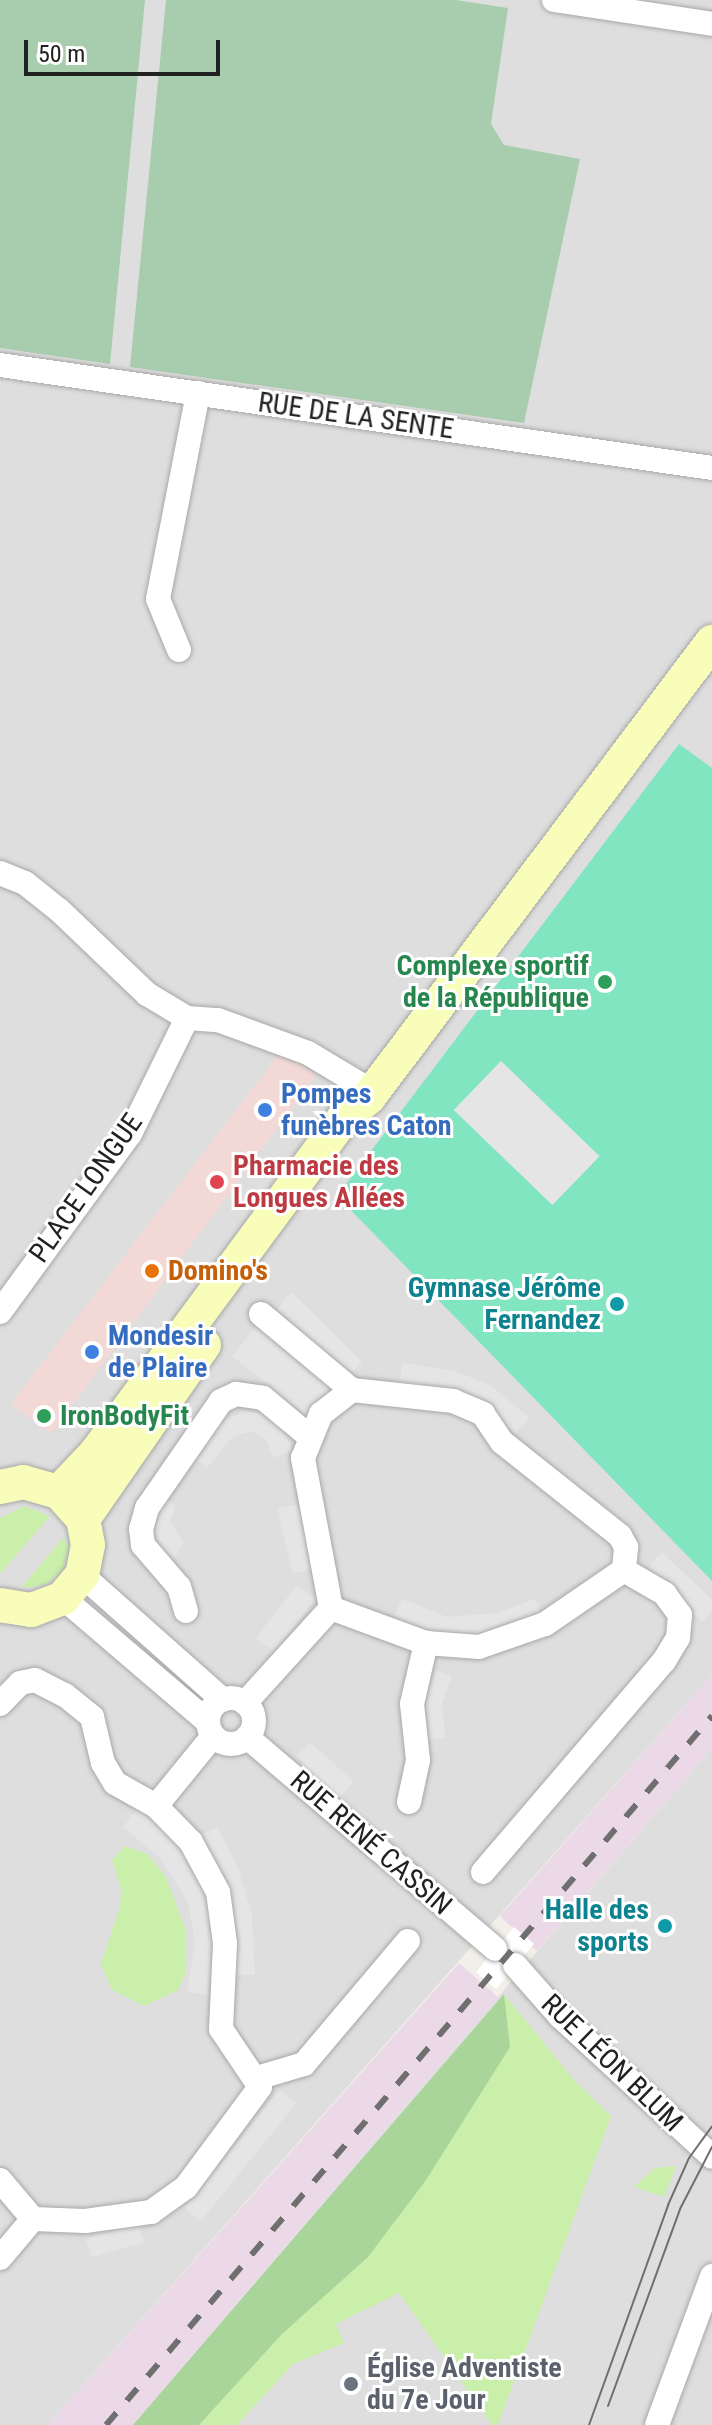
<!DOCTYPE html>
<meta charset="utf-8">
<style>
body{margin:0}
#map{position:relative;width:712px;height:2425px;overflow:hidden;background:#f2efe8;font-family:"Roboto Condensed",sans-serif}
div>[style]{position:absolute}
.residential>*{inset:0;background:#dfdede}
.commercial>*{inset:0;background:#f3d9d6}
.industrial>*{inset:0;background:#ecd9e8}
.grass>*{inset:0;background:#caefab}
.forest>*{inset:0;background:#a9d49a}
.cemetery>*{inset:0;background:#a7cdae}
.pitch>*{inset:0;background:#81e5c2}
.parking>*{inset:0;background:#e5e5e5;transform-origin:0 0}
.pier>*{inset:0;background:#fff;transform-origin:0 0}
.roads{filter:drop-shadow(0 0 2px #a8a8a8) drop-shadow(0 0 2px #a8a8a8)}
.minor>*{height:24px;margin:-12px;padding:0 12px;transform-origin:12px;border-radius:12px;background:#fff}
.minor>.ring{margin:-12px;padding:0;box-sizing:content-box;background:none;border:24px solid #fff;border-radius:50%}
.secondary>*{height:34px;margin:-17px;padding:0 17px;transform-origin:17px;border-radius:17px;background:#f8feba}
.tram>*{height:2px;margin:-1px;padding:0 1px;transform-origin:1px;border-radius:1px;background:#6f6f6f}
.rail>*{height:6px;margin-top:-3px;transform-origin:0;background:repeating-linear-gradient(90deg,#6f6f6f 0 16px,transparent 0 32px)}
.dots>*{width:22px;height:22px;translate:-50% -50%;box-sizing:border-box;border:4px solid #fff;border-radius:50%}
span{translate:-50% -50%;white-space:nowrap;text-align:center;line-height:1.15;-webkit-text-stroke:6px #fff;paint-order:stroke}
.street-label{font-size:28px;color:#212121}
.leisure-label{font-size:28px;color:#27864d;font-weight:700}
.right{translate:-100% -50%;text-align:right}
.left{translate:0 -50%;text-align:left}
.shop-label{font-size:28px;color:#366cbe;font-weight:700}
.health-label{font-size:28px;color:#be3a42;font-weight:700}
.food-label{font-size:28px;color:#c56008;font-weight:700}
.culture-label{font-size:28px;color:#0d838f;font-weight:700}
.worship-label{font-size:28px;color:#5b616d;font-weight:700}
.scale{position:absolute;left:24px;top:40px;width:196px;height:36px;box-sizing:border-box;border:4px solid #212121;border-top:0;padding-left:10px;font-size:24px;line-height:28px;white-space:nowrap;color:#212121;-webkit-text-stroke:6px #fff;paint-order:stroke}
</style>
<div id="map">
<div class="residential">
<i style="clip-path:polygon(0 0,712px 0,712px 1675px,48px 2425px,0 2425px)"></i>
<i style="clip-path:polygon(712px 1748px,712px 2425px,133px 2425px,498px 1997px)"></i>
</div>
<div class="commercial">
<i style="clip-path:polygon(283px 1049px,316px 1076px,51px 1434px,11px 1404px)"></i>
</div>
<div class="industrial">
<i style="clip-path:polygon(712px 1675px,712px 1748px,537px 1951px,500px 1916px)"></i>
<i style="clip-path:polygon(459px 1963px,498px 1997px,133px 2425px,48px 2425px)"></i>
</div>
<div class="grass">
<i style="clip-path:polygon(24px 1506px,50px 1516px,0 1574px,0 1518px)"></i>
<i style="clip-path:polygon(64px 1537px,68px 1548px,63px 1570px,45px 1585px,21px 1588px)"></i>
<i style="clip-path:polygon(125px 1846px,147px 1854px,166px 1877px,185px 1929px,186px 1971px,178px 1990px,144px 2006px,112px 1990px,101px 1964px,120px 1906px,121px 1889px,112px 1860px)"></i>
<i style="clip-path:polygon(504px 1994px,573px 2079px,611px 2116px,498px 2425px,492px 2425px,399px 2293px,336px 2324px,344px 2343px,293px 2364px,237px 2425px,199px 2425px,282px 2334px,368px 2257px,510px 2047px)"></i>
<i style="clip-path:polygon(676px 2166px,664px 2197px,634px 2187px,655px 2168px)"></i>
</div>
<div class="forest">
<i style="clip-path:polygon(504px 1994px,510px 2047px,426px 2180px,368px 2257px,282px 2334px,199px 2425px,133px 2425px)"></i>
</div>
<div class="cemetery">
<i style="clip-path:polygon(0 0,145px 0,110px 364px,0 348px)"></i>
<i style="clip-path:polygon(166px 0,456px 0,508px 8px,491px 124px,504px 145px,580px 159px,524px 423px,130px 367px)"></i>
</div>
<div class="pitch">
<i style="clip-path:polygon(679px 744px,712px 768px,712px 1581px,337px 1196px)"></i>
</div>
<div class="parking">
<i style="left:501px;top:1061px;width:137px;height:68px;rotate:44deg"></i>
<i style="clip-path:polygon(291px 1292px,362px 1362px,351px 1374px,276px 1311px)"></i>
<i style="left:258px;top:1324px;width:96px;height:41px;rotate:39deg"></i>
<i style="clip-path:polygon(402px 1363px,455px 1371px,490px 1385px,530px 1418px,515px 1433px,480px 1401px,452px 1390px,400px 1383px)"></i>
<i style="clip-path:polygon(243px 1412px,258px 1413px,282px 1426px,292px 1450px,273px 1458px,266px 1440px,253px 1431px,233px 1436px,207px 1468px,194px 1458px,220px 1423px)"></i>
<i style="clip-path:polygon(164px 1497px,175px 1506px,170px 1522px,184px 1543px,173px 1558px,160px 1550px,152px 1535px,151px 1519px)"></i>
<i style="left:298px;top:1504px;width:67px;height:21px;rotate:77deg"></i>
<i style="clip-path:polygon(662px 1552px,712px 1600px,712px 1611px,702px 1622px,649px 1566px)"></i>
<i style="left:297px;top:1585px;width:23px;height:67px;rotate:38deg"></i>
<i style="clip-path:polygon(402px 1599px,447px 1617px,497px 1613px,535px 1599px,542px 1615px,506px 1631px,449px 1638px,393px 1619px)"></i>
<i style="clip-path:polygon(435px 1670px,452px 1676px,442px 1704px,445px 1738px,427px 1740px,426px 1700px)"></i>
<i style="left:310px;top:1742px;width:59px;height:20px;rotate:42deg"></i>
<i style="clip-path:polygon(138px 1808px,175px 1839px,204px 1890px,215px 1941px,208px 1996px,187px 1991px,195px 1942px,188px 1902px,160px 1858px,123px 1827px)"></i>
<i style="clip-path:polygon(217px 1827px,238px 1868px,252px 1915px,255px 1975px,233px 1975px,235px 1919px,199px 1836px)"></i>
<i style="left:280px;top:2090px;width:21px;height:152px;rotate:39deg"></i>
<i style="left:139px;top:2224px;width:19px;height:55px;rotate:74deg"></i>
</div>
<div class="pier">
<i style="left:514px;top:1927px;width:26px;height:59px;rotate:40deg"></i>
</div>
<div class="roads">
<div class="minor">
<i style="left:554px;top:0;width:160px;rotate:8.6deg"></i>
<i style="left:0;top:365px;width:719px;rotate:8.23deg"></i>
<i style="left:179px;top:650px;width:55px;rotate:-112.4deg"></i>
<i style="left:158px;top:599px;width:210px;rotate:-79deg"></i>
<i style="left:0;top:873px;width:27px;rotate:22deg"></i>
<i style="left:25px;top:883px;width:43px;rotate:38.5deg"></i>
<i style="left:59px;top:910px;width:122px;rotate:43.7deg"></i>
<i style="left:147px;top:994px;width:47px;rotate:31deg"></i>
<i style="left:187px;top:1018px;width:31px;rotate:4deg"></i>
<i style="left:218px;top:1020px;width:96px;rotate:20.1deg"></i>
<i style="left:308px;top:1053px;width:76px;rotate:31deg"></i>
<i style="left:0;top:1312px;width:220px;rotate:-53.9deg"></i>
<i style="left:130px;top:1134px;width:129px;rotate:-63.8deg"></i>
<i style="left:261px;top:1314px;width:119px;rotate:39.9deg"></i>
<i style="left:352px;top:1390px;width:102px;rotate:6.2deg"></i>
<i style="left:453px;top:1401px;width:33px;rotate:23deg"></i>
<i style="left:483px;top:1414px;width:34px;rotate:56deg"></i>
<i style="left:502px;top:1442px;width:151px;rotate:38.5deg"></i>
<i style="left:620px;top:1536px;width:13px;rotate:61deg"></i>
<i style="left:626px;top:1547px;width:23px;rotate:95deg"></i>
<i style="left:624px;top:1570px;width:96px;rotate:145.6deg"></i>
<i style="left:545px;top:1624px;width:70px;rotate:160.8deg"></i>
<i style="left:479px;top:1647px;width:53px;rotate:-175.7deg"></i>
<i style="left:426px;top:1643px;width:101px;rotate:-159.8deg"></i>
<i style="left:331px;top:1608px;width:153px;rotate:-100.6deg"></i>
<i style="left:303px;top:1458px;width:48px;rotate:-67.8deg"></i>
<i style="left:321px;top:1414px;width:39px;rotate:-38deg"></i>
<i style="left:82px;top:1575px;width:188px;rotate:41.6deg"></i>
<i style="left:63px;top:1598px;width:191px;rotate:40.5deg"></i>
<i style="left:186px;top:1611px;width:25px;rotate:-106deg"></i>
<i style="left:179px;top:1587px;width:55px;rotate:-130.6deg"></i>
<i style="left:143px;top:1545px;width:16px;rotate:-97deg"></i>
<i style="left:141px;top:1529px;width:22px;rotate:-74deg"></i>
<i style="left:147px;top:1508px;width:130px;rotate:-55.3deg"></i>
<i style="left:221px;top:1401px;width:17px;rotate:-25deg"></i>
<i style="left:236px;top:1394px;width:27px;rotate:8deg"></i>
<i style="left:263px;top:1398px;width:60px;rotate:39.6deg"></i>
<i class="ring" style="left:208px;top:1698px;width:22px;height:22px"></i>
<i style="left:245px;top:1703px;width:128px;rotate:-47.8deg"></i>
<i style="left:0;top:1704px;width:29px;rotate:-46deg"></i>
<i style="left:20px;top:1683px;width:15px;rotate:-11deg"></i>
<i style="left:35px;top:1680px;width:34px;rotate:27deg"></i>
<i style="left:65px;top:1695px;width:35px;rotate:39deg"></i>
<i style="left:92px;top:1717px;width:47px;rotate:76.6deg"></i>
<i style="left:103px;top:1763px;width:23px;rotate:59deg"></i>
<i style="left:115px;top:1783px;width:47px;rotate:29.3deg"></i>
<i style="left:247px;top:1737px;width:326px;rotate:40.5deg"></i>
<i style="left:409px;top:1802px;width:43px;rotate:-77.9deg"></i>
<i style="left:418px;top:1760px;width:56px;rotate:-96.1deg"></i>
<i style="left:412px;top:1704px;width:63px;rotate:-77.1deg"></i>
<i style="left:483px;top:1872px;width:278px;rotate:-49.4deg"></i>
<i style="left:664px;top:1661px;width:27px;rotate:-59deg"></i>
<i style="left:678px;top:1638px;width:23px;rotate:-85deg"></i>
<i style="left:680px;top:1615px;width:26px;rotate:-126deg"></i>
<i style="left:665px;top:1594px;width:48px;rotate:-149.7deg"></i>
<i style="left:515px;top:1965px;width:68px;rotate:48.6deg"></i>
<i style="left:560px;top:2016px;width:207px;rotate:42.8deg"></i>
<i style="left:257px;top:2078px;width:49px;rotate:-16.6deg"></i>
<i style="left:304px;top:2064px;width:161px;rotate:-49.8deg"></i>
<i style="left:0;top:2180px;width:51px;rotate:49.8deg"></i>
<i style="left:33px;top:2219px;width:52px;rotate:2.2deg"></i>
<i style="left:85px;top:2221px;width:67px;rotate:-7.8deg"></i>
<i style="left:151px;top:2212px;width:43px;rotate:-35.5deg"></i>
<i style="left:186px;top:2187px;width:124px;rotate:-53.5deg"></i>
<i style="left:260px;top:2087px;width:70px;rotate:-123.9deg"></i>
<i style="left:221px;top:2029px;width:86px;rotate:-87.3deg"></i>
<i style="left:225px;top:1943px;width:51px;rotate:-97.8deg"></i>
<i style="left:218px;top:1892px;width:57px;rotate:-118.4deg"></i>
<i style="left:191px;top:1842px;width:50px;rotate:-134.2deg"></i>
<i style="left:156px;top:1806px;width:90px;rotate:-50.8deg"></i>
<i style="left:0;top:2258px;width:51px;rotate:-49.8deg"></i>
<i style="left:657px;top:2425px;width:159px;rotate:-69.7deg"></i>
</div>
<div class="secondary">
<i style="left:0;top:1487px;width:24px;rotate:-12deg"></i>
<i style="left:23px;top:1482px;width:37px;rotate:16deg"></i>
<i style="left:59px;top:1492px;width:36px;rotate:48deg"></i>
<i style="left:83px;top:1519px;width:26px;rotate:79deg"></i>
<i style="left:88px;top:1545px;width:31px;rotate:101deg"></i>
<i style="left:82px;top:1575px;width:30px;rotate:130deg"></i>
<i style="left:63px;top:1598px;width:34px;rotate:159deg"></i>
<i style="left:31px;top:1610px;width:31px;rotate:-171deg"></i>
<i style="left:59px;top:1492px;width:52px;rotate:-46.5deg"></i>
<i style="left:95px;top:1454px;width:418px;rotate:-53.5deg"></i>
<i style="left:344px;top:1118px;width:33px;rotate:-40deg"></i>
<i style="left:369px;top:1097px;width:570px;rotate:-52.99deg"></i>
<i style="left:83px;top:1519px;width:212px;rotate:-55.2deg"></i>
</div>
</div>
<div class="tram">
<i style="left:608px;top:2406px;width:210px;rotate:-69.9deg"></i>
<i style="left:680px;top:2209px;width:70px;rotate:-62.7deg"></i>
<i style="left:589px;top:2425px;width:234px;rotate:-70.2deg"></i>
<i style="left:668px;top:2205px;width:51px;rotate:-65.9deg"></i>
<i style="left:689px;top:2158px;width:39px;rotate:-54deg"></i>
</div>
<div class="rail">
<i style="left:106px;top:2425px;width:933px;rotate:-49.48deg"></i>
</div>
<div class="dots">
<i style="left:605px;top:982px;background:#2e9e5b"></i>
<i style="left:265px;top:1110px;background:#3f7fe0"></i>
<i style="left:217px;top:1182px;background:#e0444e"></i>
<i style="left:152px;top:1271px;background:#e8710a"></i>
<i style="left:617px;top:1304px;background:#0f9aa8"></i>
<i style="left:92px;top:1352px;background:#3f7fe0"></i>
<i style="left:44px;top:1416px;background:#2e9e5b"></i>
<i style="left:665px;top:1926px;background:#0f9aa8"></i>
<i style="left:351px;top:2384px;background:#6b7280"></i>
</div>
<div class="street-label">
<span style="left:356px;top:416px;rotate:8deg">RUE DE LA SENTE</span>
<span style="left:86px;top:1188px;rotate:-55deg">PLACE LONGUE</span>
<span style="left:371px;top:1843px;rotate:41deg">RUE RENÉ CASSIN</span>
<span style="left:612px;top:2063px;rotate:44deg">RUE LÉON BLUM</span>
</div>
<div class="leisure-label">
<span class="right" style="left:589px;top:982px">Complexe sportif<br>de la République</span>
<span class="left" style="left:60px;top:1416px">IronBodyFit</span>
</div>
<div class="shop-label">
<span class="left" style="left:281px;top:1110px">Pompes<br>funèbres Caton</span>
<span class="left" style="left:108px;top:1352px">Mondesir<br>de Plaire</span>
</div>
<div class="health-label">
<span class="left" style="left:233px;top:1182px">Pharmacie des<br>Longues Allées</span>
</div>
<div class="food-label">
<span class="left" style="left:168px;top:1271px">Domino's</span>
</div>
<div class="culture-label">
<span class="right" style="left:601px;top:1304px">Gymnase Jérôme<br>Fernandez</span>
<span class="right" style="left:649px;top:1926px">Halle des<br>sports</span>
</div>
<div class="worship-label">
<span class="left" style="left:367px;top:2384px">Église Adventiste<br>du 7e Jour</span>
</div>
<div class="scale">50 m</div>
</div>
